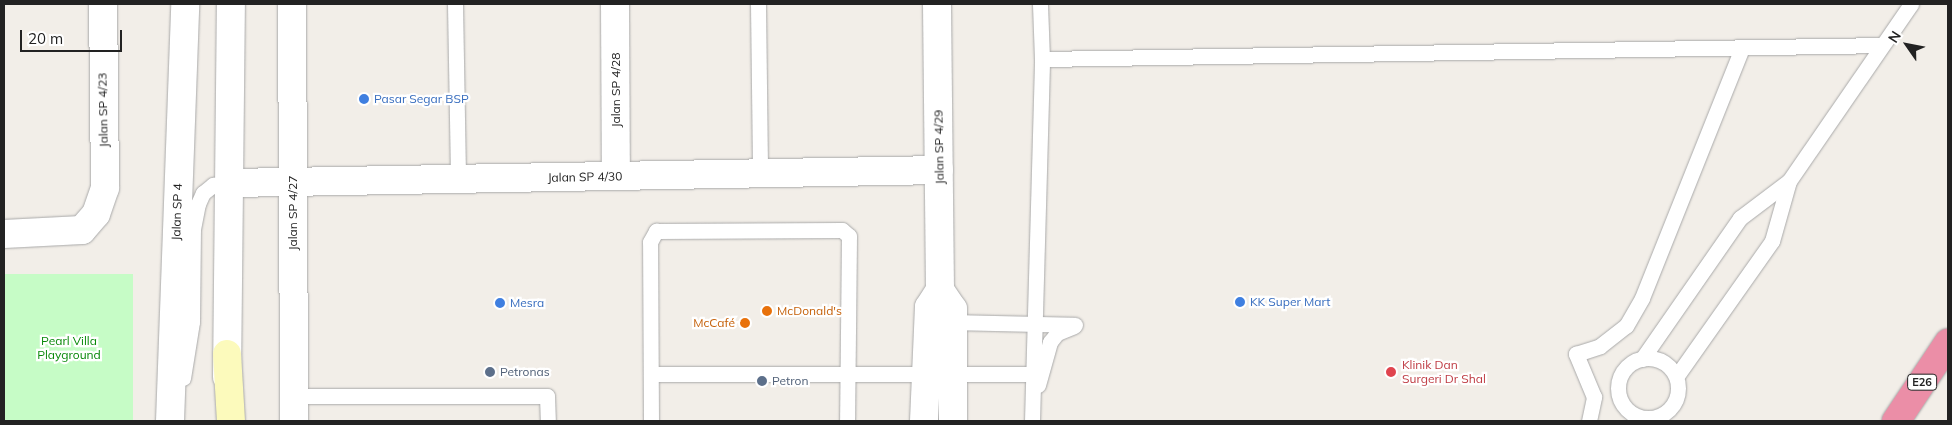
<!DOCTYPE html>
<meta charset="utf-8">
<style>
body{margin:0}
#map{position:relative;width:1952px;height:425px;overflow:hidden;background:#f2eee8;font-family:Mulish,sans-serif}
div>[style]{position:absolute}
.park>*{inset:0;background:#c6fcc6;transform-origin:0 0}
.roads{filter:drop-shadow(0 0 1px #a9a9a9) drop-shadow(0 0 1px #a9a9a9)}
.lane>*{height:15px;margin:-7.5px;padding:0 7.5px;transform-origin:7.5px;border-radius:7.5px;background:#fff}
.lane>.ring{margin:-7.5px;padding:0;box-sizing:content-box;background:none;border:15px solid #fff;border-radius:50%}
.street>*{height:28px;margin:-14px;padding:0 14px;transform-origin:14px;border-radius:14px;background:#fff}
.secondary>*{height:28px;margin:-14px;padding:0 14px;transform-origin:14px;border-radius:14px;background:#fcfabc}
.highway>*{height:28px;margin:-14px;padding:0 14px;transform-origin:14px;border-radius:14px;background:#eb8ea7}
.dots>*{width:14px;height:14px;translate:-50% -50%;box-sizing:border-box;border:2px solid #fff;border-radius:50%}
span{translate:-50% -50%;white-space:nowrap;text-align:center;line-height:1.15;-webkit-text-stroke:4.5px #fff;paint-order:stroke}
.shield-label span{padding:1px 4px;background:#fff;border:1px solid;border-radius:4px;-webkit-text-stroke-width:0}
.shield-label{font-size:11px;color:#222;font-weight:700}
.street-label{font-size:12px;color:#222}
.shop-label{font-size:12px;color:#366cbe}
.left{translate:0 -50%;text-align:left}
.food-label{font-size:12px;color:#c56008}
.right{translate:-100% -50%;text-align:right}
.park-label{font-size:12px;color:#078808}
.health-label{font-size:12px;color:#be3a42}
.service-label{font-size:12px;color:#4e5e75}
.frame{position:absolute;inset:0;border:5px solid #222;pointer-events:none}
.north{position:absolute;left:1882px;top:20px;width:50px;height:50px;-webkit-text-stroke:4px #fff;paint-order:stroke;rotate:303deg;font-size:14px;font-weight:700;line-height:20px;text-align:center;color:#222}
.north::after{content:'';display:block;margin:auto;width:18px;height:22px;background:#222;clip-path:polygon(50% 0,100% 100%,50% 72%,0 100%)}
.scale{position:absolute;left:20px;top:30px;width:102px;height:22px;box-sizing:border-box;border:2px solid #222;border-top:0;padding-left:6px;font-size:15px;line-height:18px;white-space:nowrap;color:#222;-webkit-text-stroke:4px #fff;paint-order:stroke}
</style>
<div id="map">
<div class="park">
<i style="left:133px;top:274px;width:147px;height:129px;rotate:90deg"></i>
</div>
<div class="roads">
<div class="lane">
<i style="left:455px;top:4px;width:175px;rotate:89deg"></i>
<i style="left:758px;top:4px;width:169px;rotate:89.3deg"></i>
<i style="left:1042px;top:59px;width:840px;rotate:-0.95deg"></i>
<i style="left:1789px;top:181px;width:215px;rotate:-55.4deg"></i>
<i style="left:947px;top:322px;width:128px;rotate:1.3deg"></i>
<i class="ring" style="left:1618px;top:358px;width:45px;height:45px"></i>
<i style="left:1642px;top:359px;width:172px;rotate:-55.2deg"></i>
<i style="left:1740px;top:218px;width:61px;rotate:-37.1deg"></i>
<i style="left:1789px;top:181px;width:62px;rotate:105.8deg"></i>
<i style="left:1772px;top:241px;width:166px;rotate:125.2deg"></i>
<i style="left:651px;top:374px;width:382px"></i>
<i style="left:183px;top:378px;width:57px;rotate:-80.9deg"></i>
<i style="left:192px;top:322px;width:93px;rotate:-89.4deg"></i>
<i style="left:193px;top:229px;width:25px;rotate:-79deg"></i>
<i style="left:198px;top:204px;width:12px;rotate:-66deg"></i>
<i style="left:203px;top:193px;width:13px;rotate:-39deg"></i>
<i style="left:213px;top:185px;width:18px;rotate:-6deg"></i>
<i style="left:1038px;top:385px;width:45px;rotate:-74.4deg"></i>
<i style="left:1050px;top:342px;width:11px;rotate:-52deg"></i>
<i style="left:1057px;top:333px;width:18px;rotate:-22deg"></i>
<i style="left:294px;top:396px;width:253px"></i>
<i style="left:547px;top:396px;width:25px;rotate:88deg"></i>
<i style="left:651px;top:421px;width:179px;rotate:-90.3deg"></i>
<i style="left:650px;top:242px;width:13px;rotate:-61deg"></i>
<i style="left:656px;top:231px;width:186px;rotate:-0.3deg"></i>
<i style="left:842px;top:230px;width:9px;rotate:41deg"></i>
<i style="left:849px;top:236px;width:185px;rotate:90.6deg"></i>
<i style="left:1032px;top:421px;width:362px;rotate:-88.4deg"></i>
<i style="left:1042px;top:59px;width:55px;rotate:-92.1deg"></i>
<i style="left:1589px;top:421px;width:25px;rotate:-78deg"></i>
<i style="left:1594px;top:397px;width:47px;rotate:-112.7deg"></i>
<i style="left:1576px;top:354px;width:25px;rotate:-18deg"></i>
<i style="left:1600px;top:346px;width:33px;rotate:-38deg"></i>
<i style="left:1626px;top:326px;width:32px;rotate:-60deg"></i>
<i style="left:1642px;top:298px;width:269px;rotate:-68.2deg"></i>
</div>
<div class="street">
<i style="left:292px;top:4px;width:417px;rotate:89.7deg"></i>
<i style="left:615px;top:4px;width:172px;rotate:89.7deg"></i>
<i style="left:937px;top:4px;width:286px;rotate:89.4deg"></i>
<i style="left:231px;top:183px;width:708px;rotate:-1.05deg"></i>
<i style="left:4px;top:234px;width:78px;rotate:-2.9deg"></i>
<i style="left:82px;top:230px;width:21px;rotate:-49deg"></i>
<i style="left:96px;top:214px;width:28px;rotate:-71deg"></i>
<i style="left:105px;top:188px;width:184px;rotate:-90.6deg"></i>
<i style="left:940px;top:290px;width:23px;rotate:56deg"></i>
<i style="left:953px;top:309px;width:112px;rotate:90deg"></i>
<i style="left:227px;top:377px;width:373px;rotate:-89.4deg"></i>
<i style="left:170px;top:421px;width:417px;rotate:-87.9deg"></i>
<i style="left:924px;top:421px;width:114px;rotate:-87.5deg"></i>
<i style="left:929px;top:307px;width:20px;rotate:-57deg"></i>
</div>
<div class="secondary">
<i style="left:227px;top:354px;width:67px;rotate:86.6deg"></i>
</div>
<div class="highway">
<i style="left:1896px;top:421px;width:94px;rotate:-56.3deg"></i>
</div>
</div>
<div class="dots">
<i style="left:364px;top:99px;background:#3f7fe0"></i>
<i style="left:1240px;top:302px;background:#3f7fe0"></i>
<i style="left:500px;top:303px;background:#3f7fe0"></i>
<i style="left:767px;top:311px;background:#e8710a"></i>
<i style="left:745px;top:323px;background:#e8710a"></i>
<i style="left:490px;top:372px;background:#5c6f8a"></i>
<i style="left:1391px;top:372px;background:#e0444e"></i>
<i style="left:762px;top:381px;background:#5c6f8a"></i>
</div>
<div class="shield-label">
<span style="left:1922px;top:382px">E26</span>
</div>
<div class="street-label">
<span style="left:616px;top:90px;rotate:-90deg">Jalan SP 4/28</span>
<span style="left:103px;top:110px;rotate:-91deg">Jalan SP 4/23</span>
<span style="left:939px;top:147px;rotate:-91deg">Jalan SP 4/29</span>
<span style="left:585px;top:177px;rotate:-1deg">Jalan SP 4/30</span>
<span style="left:177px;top:212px;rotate:-88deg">Jalan SP 4</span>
<span style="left:293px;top:213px;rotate:-90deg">Jalan SP 4/27</span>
</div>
<div class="shop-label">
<span class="left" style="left:374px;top:99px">Pasar Segar BSP</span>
<span class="left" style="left:1250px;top:302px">KK Super Mart</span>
<span class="left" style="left:510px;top:303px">Mesra</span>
</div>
<div class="food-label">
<span class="left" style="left:777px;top:311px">McDonald's</span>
<span class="right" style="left:735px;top:323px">McCafé</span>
</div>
<div class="park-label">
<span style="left:69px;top:348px">Pearl Villa<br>Playground</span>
</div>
<div class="health-label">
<span class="left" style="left:1402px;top:372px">Klinik Dan<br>Surgeri Dr Shal</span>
</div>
<div class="service-label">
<span class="left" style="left:500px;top:372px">Petronas</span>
<span class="left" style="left:772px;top:381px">Petron</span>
</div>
<div class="frame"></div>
<div class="north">N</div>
<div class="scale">20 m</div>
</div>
